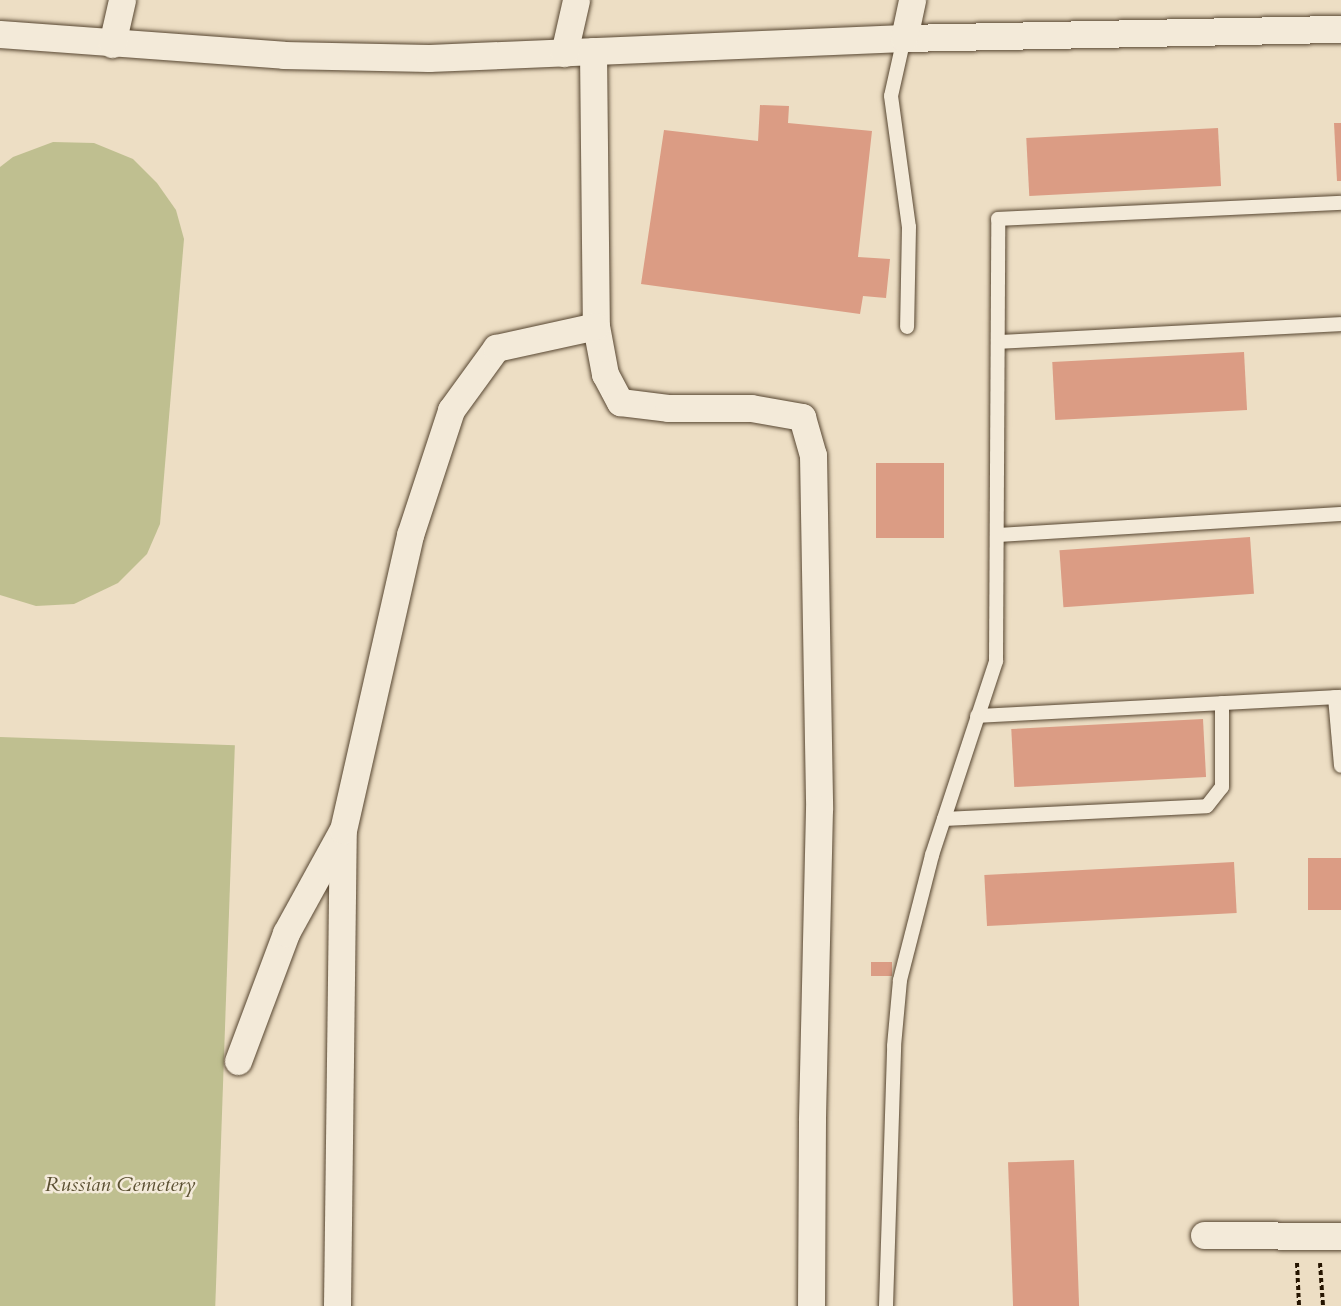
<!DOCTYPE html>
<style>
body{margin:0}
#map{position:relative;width:1341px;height:1306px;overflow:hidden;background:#eddec4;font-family:Cardo,serif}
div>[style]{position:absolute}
.green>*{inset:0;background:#bfbf90;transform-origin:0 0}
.building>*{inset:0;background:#db9c84;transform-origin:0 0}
.path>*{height:4px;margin-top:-2px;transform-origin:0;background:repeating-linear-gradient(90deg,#251400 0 4.5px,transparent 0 7.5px)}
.roads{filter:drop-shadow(0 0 2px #574631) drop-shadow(0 0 2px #574631)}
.lane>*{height:14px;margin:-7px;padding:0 7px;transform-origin:7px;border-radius:7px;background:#f3ead9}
.street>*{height:27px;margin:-13.5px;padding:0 13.5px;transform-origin:13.5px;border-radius:13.5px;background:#f3ead9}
span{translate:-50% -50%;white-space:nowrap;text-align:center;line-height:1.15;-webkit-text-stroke:5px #f3ead9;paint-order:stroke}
.park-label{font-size:21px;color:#5b5032;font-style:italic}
</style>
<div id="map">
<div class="green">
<i style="clip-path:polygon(53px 142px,94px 143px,133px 159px,157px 183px,176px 210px,184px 239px,160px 524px,147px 554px,118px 583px,74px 604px,36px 606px,0 595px,0 167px,13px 157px)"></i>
<i style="left:0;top:737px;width:235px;height:569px;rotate:2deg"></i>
</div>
<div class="building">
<i style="clip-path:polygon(760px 105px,789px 106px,788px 123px,872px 131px,858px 257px,890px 259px,886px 298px,863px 296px,860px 314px,641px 284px,664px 130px,758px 141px)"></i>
<i style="clip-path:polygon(1334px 123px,1341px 123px,1341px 181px,1337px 181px)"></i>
<i style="left:1218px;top:128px;width:58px;height:192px;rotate:87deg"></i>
<i style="left:1244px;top:352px;width:58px;height:192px;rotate:87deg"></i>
<i style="left:876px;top:463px;width:68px;height:75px"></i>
<i style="left:1250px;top:537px;width:57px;height:191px;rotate:86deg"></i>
<i style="left:1203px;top:719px;width:58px;height:192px;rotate:87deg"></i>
<i style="left:1341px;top:858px;width:52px;height:33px;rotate:90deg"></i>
<i style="left:1234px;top:862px;width:51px;height:250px;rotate:87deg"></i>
<i style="left:871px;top:962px;width:21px;height:14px"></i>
<i style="left:1074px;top:1160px;width:146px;height:66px;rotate:88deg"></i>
</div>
<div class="path">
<i style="left:1297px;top:1263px;width:43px;rotate:87.3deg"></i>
<i style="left:1320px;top:1263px;width:43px;rotate:86deg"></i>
</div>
<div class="roads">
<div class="lane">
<i style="left:904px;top:38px;width:59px;rotate:102.6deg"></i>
<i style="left:891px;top:96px;width:132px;rotate:82.2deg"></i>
<i style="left:909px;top:227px;width:100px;rotate:91.1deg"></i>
<i style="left:998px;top:342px;width:343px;rotate:-3deg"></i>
<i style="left:997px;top:535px;width:345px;rotate:-3.5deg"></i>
<i style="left:1335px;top:697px;width:69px;rotate:85deg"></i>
<i style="left:977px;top:716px;width:364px;rotate:-3deg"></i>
<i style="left:944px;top:819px;width:263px;rotate:-2.8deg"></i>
<i style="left:1207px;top:806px;width:24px;rotate:-52deg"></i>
<i style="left:1222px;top:787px;width:84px;rotate:-90deg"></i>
<i style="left:886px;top:1306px;width:260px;rotate:-88.2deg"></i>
<i style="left:894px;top:1046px;width:66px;rotate:-84.8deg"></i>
<i style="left:900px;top:980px;width:129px;rotate:-75.6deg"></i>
<i style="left:932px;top:855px;width:204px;rotate:-71.7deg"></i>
<i style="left:996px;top:661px;width:442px;rotate:-89.7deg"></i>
<i style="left:998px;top:219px;width:343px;rotate:-2.7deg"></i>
</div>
<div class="street">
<i style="left:0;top:34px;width:284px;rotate:4.2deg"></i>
<i style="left:283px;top:55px;width:146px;rotate:1.2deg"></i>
<i style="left:429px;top:58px;width:475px;rotate:-2.4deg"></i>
<i style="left:904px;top:38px;width:437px;rotate:-1.2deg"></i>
<i style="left:904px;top:38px;width:39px;rotate:-78deg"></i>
<i style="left:112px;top:44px;width:45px;rotate:-77.2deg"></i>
<i style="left:593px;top:51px;width:275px;rotate:89.4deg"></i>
<i style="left:596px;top:326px;width:49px;rotate:79.4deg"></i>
<i style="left:605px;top:374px;width:32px;rotate:62deg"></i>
<i style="left:620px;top:402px;width:48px;rotate:7.1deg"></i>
<i style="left:668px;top:408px;width:83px"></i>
<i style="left:751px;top:408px;width:52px;rotate:10deg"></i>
<i style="left:802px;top:417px;width:40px;rotate:74deg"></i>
<i style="left:813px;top:455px;width:354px;rotate:89deg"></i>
<i style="left:819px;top:809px;width:311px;rotate:91.3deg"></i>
<i style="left:812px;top:1120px;width:186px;rotate:90.3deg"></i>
<i style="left:564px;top:53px;width:54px;rotate:-77.2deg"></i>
<i style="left:238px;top:1061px;width:137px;rotate:-69.4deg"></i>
<i style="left:286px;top:933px;width:114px;rotate:-61.2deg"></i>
<i style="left:1204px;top:1235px;width:137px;rotate:0.4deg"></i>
<i style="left:337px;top:1306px;width:476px;rotate:-89.3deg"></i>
<i style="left:343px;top:830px;width:303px;rotate:-77.2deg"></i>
<i style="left:410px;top:535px;width:132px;rotate:-71.8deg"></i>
<i style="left:451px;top:410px;width:77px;rotate:-54deg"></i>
<i style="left:496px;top:348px;width:102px;rotate:-12.4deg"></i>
</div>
</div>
<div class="park-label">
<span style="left:120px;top:1185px">Russian Cemetery</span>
</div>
</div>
